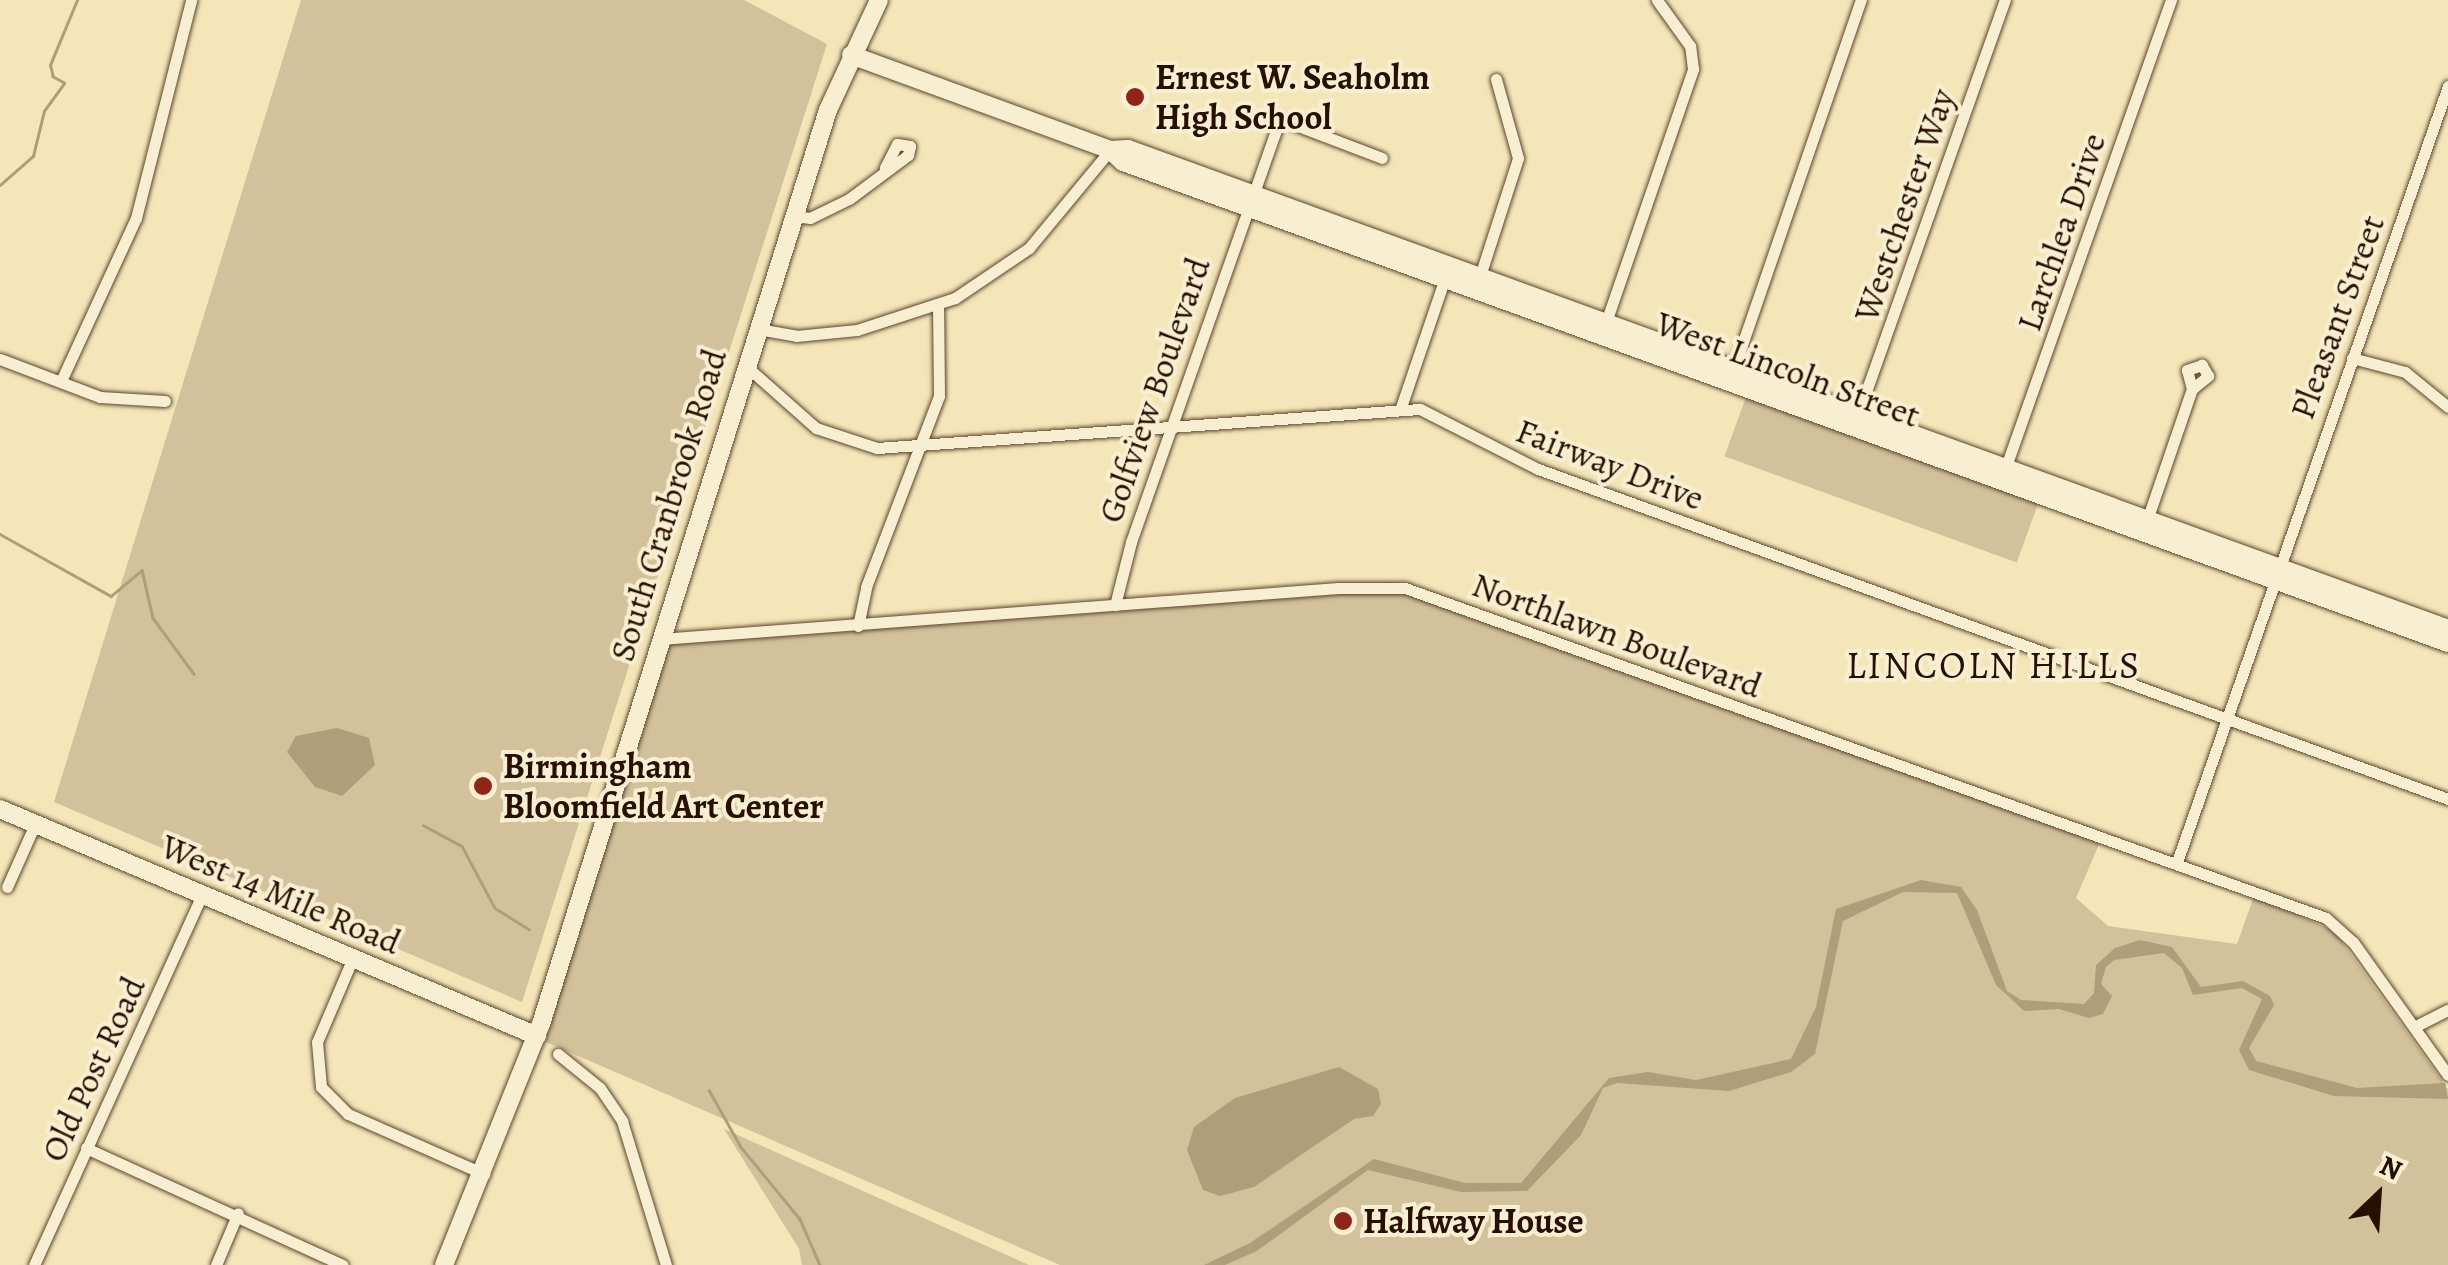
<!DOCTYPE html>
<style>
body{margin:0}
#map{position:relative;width:2448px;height:1265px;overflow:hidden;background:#f5e6b9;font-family:Alegreya,serif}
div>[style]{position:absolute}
.green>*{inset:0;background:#d2c19a;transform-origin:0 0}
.water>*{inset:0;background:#b09d7a}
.stream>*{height:2.5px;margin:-1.25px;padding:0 1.25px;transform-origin:1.25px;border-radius:1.25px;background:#b09d7a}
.roads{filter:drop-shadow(0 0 2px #5c452e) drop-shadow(0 0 2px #5c452e)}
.street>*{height:11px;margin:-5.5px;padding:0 5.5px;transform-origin:5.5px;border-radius:5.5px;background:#f8efd2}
.secondary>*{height:18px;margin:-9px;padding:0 9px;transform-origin:9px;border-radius:9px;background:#f8efd2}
.dots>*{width:28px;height:28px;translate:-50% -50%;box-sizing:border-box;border:5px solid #f8efd2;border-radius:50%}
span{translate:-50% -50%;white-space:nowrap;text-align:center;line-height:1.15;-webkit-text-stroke:8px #f8efd2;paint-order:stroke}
.poi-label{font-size:35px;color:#290f00;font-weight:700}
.left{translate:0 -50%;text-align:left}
.street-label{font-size:35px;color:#290f00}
.neighbourhood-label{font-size:38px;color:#290f00;letter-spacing:2.5px}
.north{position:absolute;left:2328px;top:1145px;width:100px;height:100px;-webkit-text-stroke:8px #f8efd2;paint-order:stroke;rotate:25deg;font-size:28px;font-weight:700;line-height:40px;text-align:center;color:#290f00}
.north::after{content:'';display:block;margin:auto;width:35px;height:45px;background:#290f00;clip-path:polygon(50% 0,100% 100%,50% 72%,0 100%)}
</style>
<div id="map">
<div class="green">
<i style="clip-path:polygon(301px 0,744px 0,827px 44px,522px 1002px,54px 802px)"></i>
<i style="left:1746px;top:397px;width:311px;height:63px;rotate:20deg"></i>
<i style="clip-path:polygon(1391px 582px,2018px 804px,2100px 842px,2076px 898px,2108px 926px,2237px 944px,2254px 896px,2334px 931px,2448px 1089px,2448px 1265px,1060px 1265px,539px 1039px,665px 641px)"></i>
<i style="clip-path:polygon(724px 1129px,1029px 1265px,802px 1265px,799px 1249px)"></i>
</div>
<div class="water">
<i style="clip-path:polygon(337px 728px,369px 738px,375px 765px,342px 796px,315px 787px,287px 752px,296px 736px)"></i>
<i style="clip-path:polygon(1921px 880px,1961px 887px,1977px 910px,2007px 991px,2021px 1000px,2084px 1004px,2094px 993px,2096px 965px,2115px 948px,2140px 940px,2172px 947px,2201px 987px,2243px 981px,2270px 996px,2274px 1005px,2249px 1048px,2256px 1061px,2357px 1088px,2445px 1083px,2448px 1099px,2334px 1096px,2249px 1070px,2239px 1050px,2262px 999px,2242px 988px,2193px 995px,2182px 968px,2164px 953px,2114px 960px,2106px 967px,2101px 984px,2112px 996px,2103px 1014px,2089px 1018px,2059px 1009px,2024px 1011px,1996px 985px,1957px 893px,1903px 892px,1843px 921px,1815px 1054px,1791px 1072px,1729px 1091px,1617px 1083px,1603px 1088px,1581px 1135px,1527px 1191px,1461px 1192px,1368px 1170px,1257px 1251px,1225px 1265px,1204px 1265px,1250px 1243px,1374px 1159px,1465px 1183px,1521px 1183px,1609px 1078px,1648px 1072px,1696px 1080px,1791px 1059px,1816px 1007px,1836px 909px)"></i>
<i style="clip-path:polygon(1339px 1067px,1378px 1089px,1381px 1104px,1373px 1116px,1354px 1119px,1254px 1187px,1220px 1196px,1203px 1190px,1187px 1150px,1194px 1127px,1235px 1098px)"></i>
</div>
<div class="stream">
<i style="left:0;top:185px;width:44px;rotate:-41.3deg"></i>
<i style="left:33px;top:156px;width:46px;rotate:-76.3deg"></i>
<i style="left:44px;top:111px;width:34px;rotate:-54deg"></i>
<i style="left:64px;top:83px;width:13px;rotate:-151deg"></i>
<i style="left:53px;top:77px;width:12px;rotate:-104deg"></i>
<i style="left:50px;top:65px;width:70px;rotate:-67.4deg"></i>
<i style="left:0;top:534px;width:127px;rotate:29.2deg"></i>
<i style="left:111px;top:596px;width:40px;rotate:-40deg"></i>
<i style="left:142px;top:570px;width:49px;rotate:77.1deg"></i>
<i style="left:153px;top:618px;width:69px;rotate:53.8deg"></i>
<i style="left:423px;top:825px;width:44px;rotate:28.3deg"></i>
<i style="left:462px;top:846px;width:70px;rotate:62deg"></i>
<i style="left:495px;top:908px;width:40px;rotate:32deg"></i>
<i style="left:709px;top:1090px;width:65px;rotate:60.7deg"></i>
<i style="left:741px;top:1147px;width:93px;rotate:50.7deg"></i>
<i style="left:800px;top:1219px;width:50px;rotate:66.5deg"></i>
</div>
<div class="roads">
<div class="street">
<i style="left:794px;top:216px;width:16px;rotate:7deg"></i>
<i style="left:810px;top:218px;width:43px;rotate:-26deg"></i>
<i style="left:849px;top:199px;width:74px;rotate:-36.7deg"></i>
<i style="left:908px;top:155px;width:9px;rotate:-77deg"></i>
<i style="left:910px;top:146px;width:13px;rotate:-171deg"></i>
<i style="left:897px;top:144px;width:27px;rotate:117deg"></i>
<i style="left:1479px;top:279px;width:127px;rotate:-72.1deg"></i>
<i style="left:1518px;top:158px;width:82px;rotate:-105.6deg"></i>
<i style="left:1605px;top:325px;width:271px;rotate:-71deg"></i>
<i style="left:1693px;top:69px;width:23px;rotate:-97deg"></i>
<i style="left:1690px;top:46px;width:57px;rotate:-125.7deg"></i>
<i style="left:758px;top:329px;width:39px;rotate:10deg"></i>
<i style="left:796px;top:336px;width:61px;rotate:-5.6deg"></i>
<i style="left:857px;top:330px;width:103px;rotate:-18.1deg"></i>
<i style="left:955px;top:298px;width:89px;rotate:-34deg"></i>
<i style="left:1029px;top:248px;width:127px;rotate:-50.4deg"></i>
<i style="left:2352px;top:358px;width:55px;rotate:14.8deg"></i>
<i style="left:2405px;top:372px;width:55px;rotate:39.1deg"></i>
<i style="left:0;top:359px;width:107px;rotate:20.8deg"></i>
<i style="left:100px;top:397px;width:65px;rotate:3.5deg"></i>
<i style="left:746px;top:366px;width:94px;rotate:41.5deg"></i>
<i style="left:816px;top:428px;width:64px;rotate:18.2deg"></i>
<i style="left:877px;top:448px;width:544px;rotate:-4.11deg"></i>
<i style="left:1420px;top:409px;width:132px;rotate:27deg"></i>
<i style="left:1538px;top:469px;width:968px;rotate:19.93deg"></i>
<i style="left:1732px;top:374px;width:396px;rotate:-71deg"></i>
<i style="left:61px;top:381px;width:179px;rotate:-65.3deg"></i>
<i style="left:136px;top:218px;width:225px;rotate:-75.8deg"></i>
<i style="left:1401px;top:407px;width:139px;rotate:-71.2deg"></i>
<i style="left:1856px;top:420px;width:446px;rotate:-70.5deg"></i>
<i style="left:2004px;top:472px;width:501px;rotate:-70.52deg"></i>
<i style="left:2146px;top:523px;width:142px;rotate:-71.1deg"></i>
<i style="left:2192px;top:389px;width:21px;rotate:-39deg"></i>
<i style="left:2208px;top:376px;width:13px;rotate:-119deg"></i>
<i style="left:2202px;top:365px;width:16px;rotate:162deg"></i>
<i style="left:2187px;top:370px;width:20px;rotate:75deg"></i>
<i style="left:1115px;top:605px;width:65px;rotate:-75.7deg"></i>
<i style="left:1131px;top:542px;width:448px;rotate:-70.6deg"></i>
<i style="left:1280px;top:119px;width:109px;rotate:20.9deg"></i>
<i style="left:858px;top:626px;width:40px;rotate:-78deg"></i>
<i style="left:866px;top:587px;width:204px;rotate:-69.1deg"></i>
<i style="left:939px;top:396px;width:90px;rotate:-90.6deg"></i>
<i style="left:660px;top:639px;width:680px;rotate:-4.3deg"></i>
<i style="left:1338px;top:588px;width:67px"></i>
<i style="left:1405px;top:588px;width:978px;rotate:19.71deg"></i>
<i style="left:2326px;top:918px;width:36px;rotate:42deg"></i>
<i style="left:2353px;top:942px;width:163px;rotate:54.5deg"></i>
<i style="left:2177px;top:862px;width:822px;rotate:-70.75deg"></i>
<i style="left:7px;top:887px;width:69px;rotate:-66deg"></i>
<i style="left:352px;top:960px;width:89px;rotate:113.1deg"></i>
<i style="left:317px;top:1042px;width:45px;rotate:84.9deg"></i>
<i style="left:321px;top:1087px;width:38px;rotate:45deg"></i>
<i style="left:348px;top:1114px;width:149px;rotate:23.8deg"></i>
<i style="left:2414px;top:1027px;width:38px;rotate:-27deg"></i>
<i style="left:558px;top:1054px;width:54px;rotate:39deg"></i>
<i style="left:600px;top:1088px;width:40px;rotate:56deg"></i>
<i style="left:622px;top:1121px;width:151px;rotate:73deg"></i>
<i style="left:86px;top:1148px;width:282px;rotate:24.5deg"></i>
<i style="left:34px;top:1265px;width:405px;rotate:-65.6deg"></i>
<i style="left:216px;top:1265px;width:56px;rotate:-67.1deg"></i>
</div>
<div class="secondary">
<i style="left:851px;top:55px;width:276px;rotate:20.1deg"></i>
<i style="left:1110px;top:150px;width:18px;rotate:43deg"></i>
<i style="left:1123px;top:162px;width:1410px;rotate:19.95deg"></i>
<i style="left:1110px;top:150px;width:18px;rotate:-3deg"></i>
<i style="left:1128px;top:149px;width:1405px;rotate:19.98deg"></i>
<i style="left:0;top:809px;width:583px;rotate:22.91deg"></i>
<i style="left:444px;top:1265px;width:260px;rotate:-68.1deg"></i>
<i style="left:541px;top:1024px;width:958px;rotate:-72.57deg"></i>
<i style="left:828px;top:110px;width:121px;rotate:-65.1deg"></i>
</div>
</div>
<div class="dots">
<i style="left:1135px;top:97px;background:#8f2418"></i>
<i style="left:483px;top:786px;background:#8f2418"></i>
<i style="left:1343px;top:1221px;background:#8f2418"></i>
</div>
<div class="poi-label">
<span class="left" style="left:1155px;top:97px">Ernest W. Seaholm<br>High School</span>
<span class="left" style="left:503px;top:786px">Birmingham<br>Bloomfield Art Center</span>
<span class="left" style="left:1363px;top:1221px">Halfway House</span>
</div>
<div class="street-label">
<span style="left:1904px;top:205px;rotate:-71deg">Westchester Way</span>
<span style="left:2061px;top:232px;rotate:-71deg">Larchlea Drive</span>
<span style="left:2337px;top:317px;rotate:-70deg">Pleasant Street</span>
<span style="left:1788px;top:369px;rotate:20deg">West Lincoln Street</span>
<span style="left:1154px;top:390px;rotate:-71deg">Golfview Boulevard</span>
<span style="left:1610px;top:464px;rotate:21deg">Fairway Drive</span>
<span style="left:668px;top:505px;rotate:-73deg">South Cranbrook Road</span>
<span style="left:1617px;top:635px;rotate:20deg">Northlawn Boulevard</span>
<span style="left:281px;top:894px;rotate:23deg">West 14 Mile Road</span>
<span style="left:93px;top:1069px;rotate:-65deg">Old Post Road</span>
</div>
<div class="neighbourhood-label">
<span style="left:1994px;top:666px">LINCOLN HILLS</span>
</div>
<div class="north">N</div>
</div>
